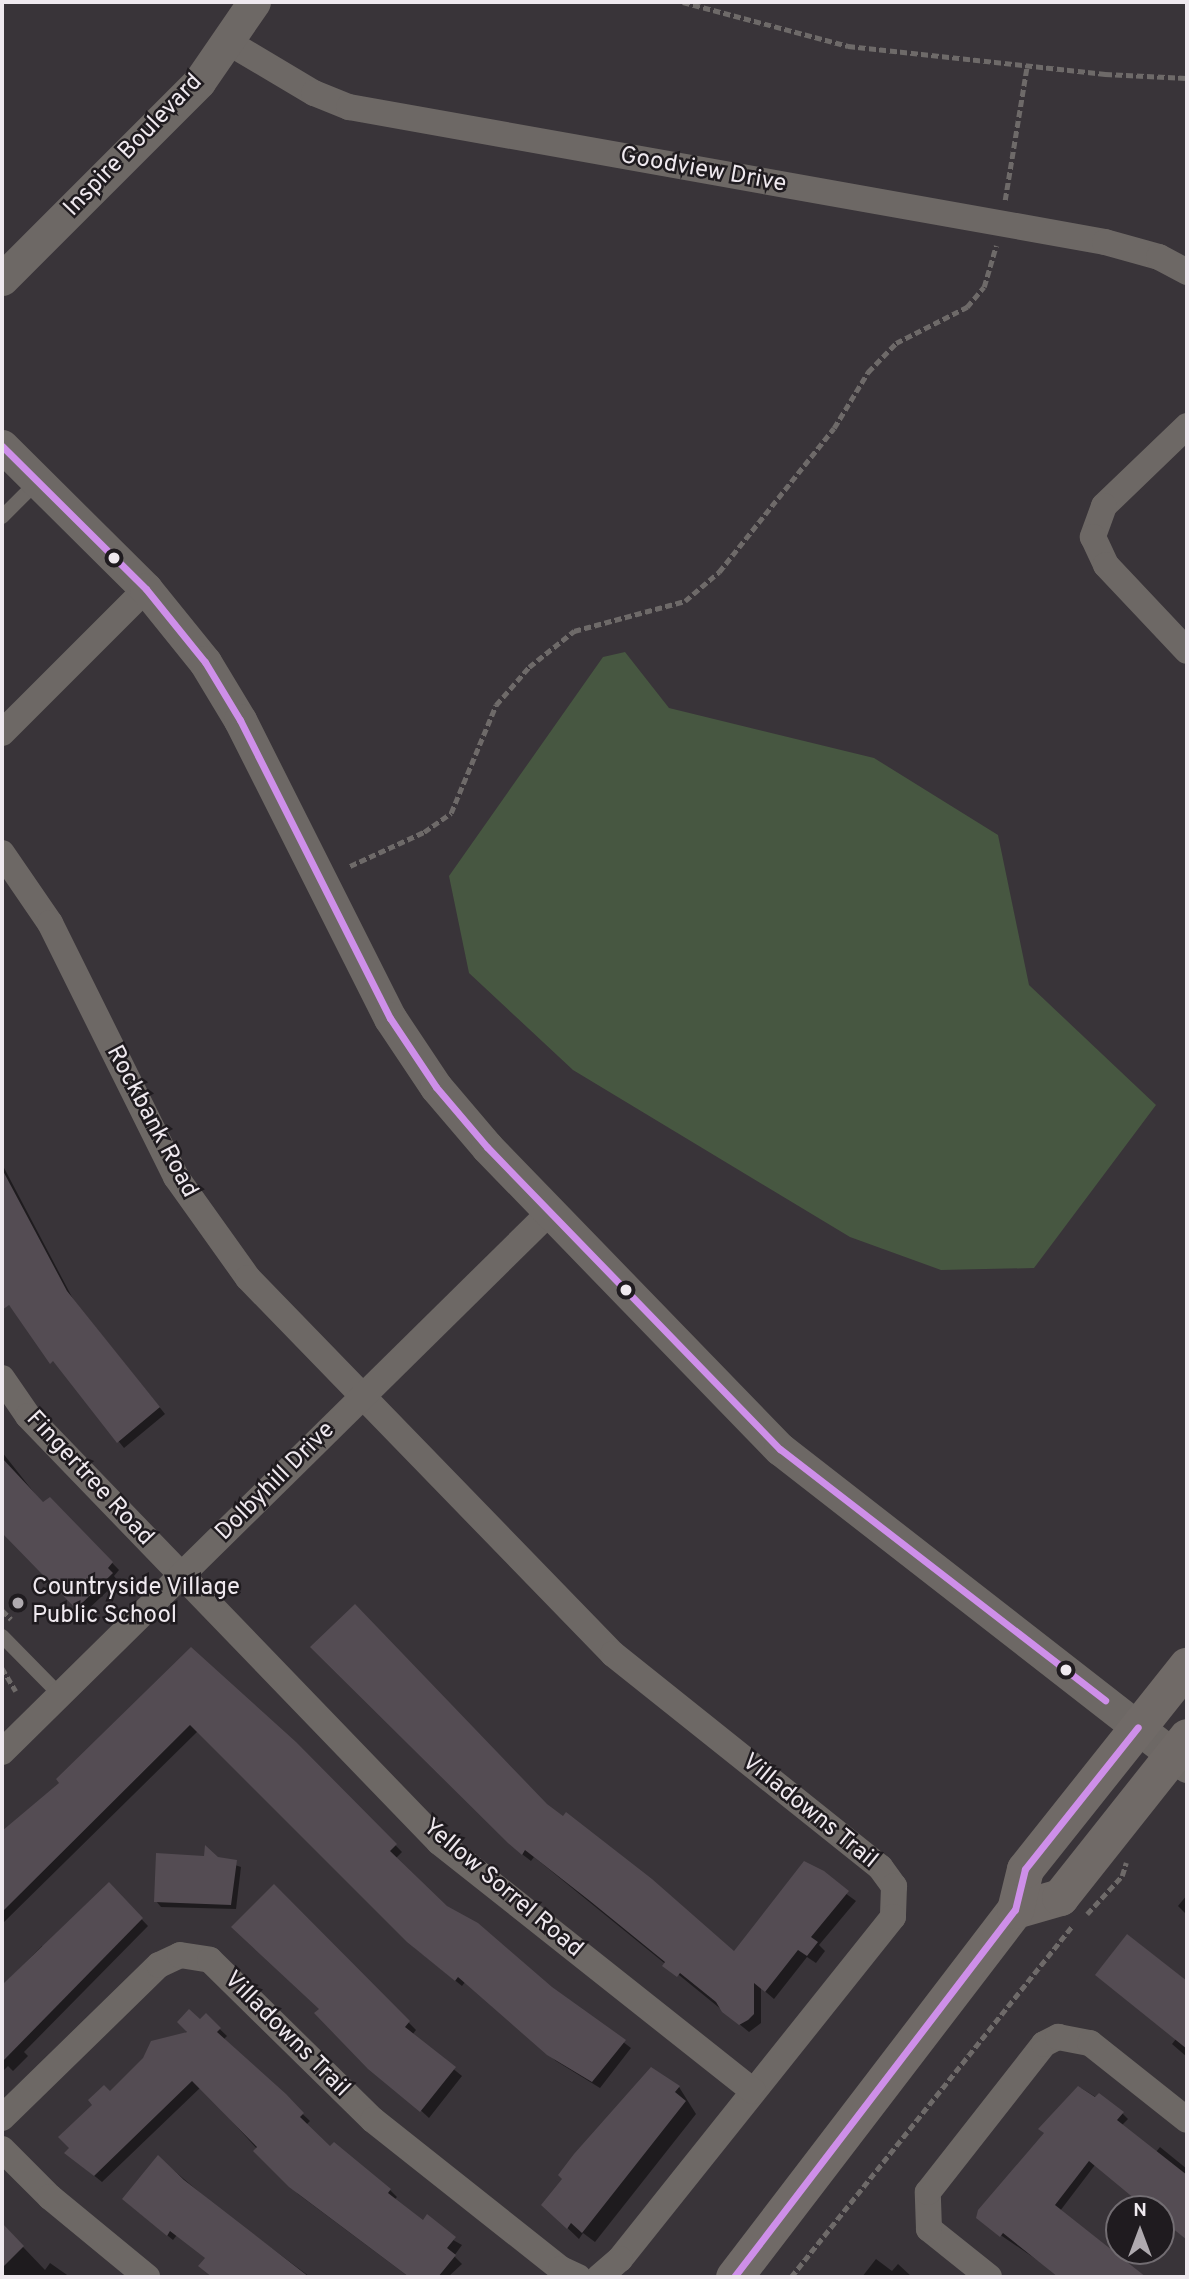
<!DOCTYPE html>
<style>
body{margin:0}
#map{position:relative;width:1189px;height:2279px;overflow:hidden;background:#393439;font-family:Overpass,sans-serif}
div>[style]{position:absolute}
.green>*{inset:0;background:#475741}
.shadow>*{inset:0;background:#0007}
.building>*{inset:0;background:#544c53}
.path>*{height:4.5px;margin-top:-2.25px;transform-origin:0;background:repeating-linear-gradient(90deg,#6e6a69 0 7px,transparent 0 10.5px)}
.service>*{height:14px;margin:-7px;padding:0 7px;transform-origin:7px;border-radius:7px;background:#6d6865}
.minor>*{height:26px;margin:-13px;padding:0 13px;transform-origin:13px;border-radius:13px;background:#6d6865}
.tertiary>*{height:33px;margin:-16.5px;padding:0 16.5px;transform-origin:16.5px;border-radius:16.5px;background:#6d6865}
.secondary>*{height:37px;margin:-18.5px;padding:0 18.5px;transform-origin:18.5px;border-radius:18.5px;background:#706a67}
.bus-1>*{height:7px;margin:-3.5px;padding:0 3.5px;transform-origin:3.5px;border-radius:3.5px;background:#ce8fe9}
.dots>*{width:19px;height:19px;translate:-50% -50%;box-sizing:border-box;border:4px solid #1f1b1f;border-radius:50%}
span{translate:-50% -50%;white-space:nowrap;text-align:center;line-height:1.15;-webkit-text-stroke:5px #1f1b1f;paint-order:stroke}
.street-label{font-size:24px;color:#efe9ef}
.poi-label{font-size:24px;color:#efe9ef}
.left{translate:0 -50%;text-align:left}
.frame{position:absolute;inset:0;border:4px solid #efe9ef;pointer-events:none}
.north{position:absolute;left:1105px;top:2195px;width:70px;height:70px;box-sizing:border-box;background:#1f1b1f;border:2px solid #726d72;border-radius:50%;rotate:0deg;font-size:19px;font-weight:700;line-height:28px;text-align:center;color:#efe9ef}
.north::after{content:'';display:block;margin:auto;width:24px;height:32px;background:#afaaaf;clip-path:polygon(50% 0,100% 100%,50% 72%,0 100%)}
</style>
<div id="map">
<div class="green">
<i style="clip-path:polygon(625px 652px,669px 708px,874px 758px,998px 835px,1029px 985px,1156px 1105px,1034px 1268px,941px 1270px,850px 1237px,573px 1070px,469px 973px,449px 876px,603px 657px)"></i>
</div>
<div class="shadow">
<i style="clip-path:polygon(2px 1164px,73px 1299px,165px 1414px,124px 1448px,2px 1296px)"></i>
<i style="clip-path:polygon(2px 1452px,43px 1504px,50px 1499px,119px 1570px,114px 1576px,118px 1581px,83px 1614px,2px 1528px)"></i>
<i style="clip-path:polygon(313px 1647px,547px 1806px,734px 1953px,804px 1863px,856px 1901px,819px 1945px,825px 1951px,816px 1963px,807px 1957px,774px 1999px,761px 1988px,761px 2023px,749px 2032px,534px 1857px,531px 1861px,518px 1851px)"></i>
<i style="clip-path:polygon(191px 1649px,303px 1751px,402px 1852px,395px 1859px,446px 1907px,631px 2048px,600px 2088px,556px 2061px,465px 1982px,462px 1986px,416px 1949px,198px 1731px,2px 1924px,2px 1835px,62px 1783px)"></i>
<i style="clip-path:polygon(217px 1859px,241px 1867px,236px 1909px,161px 1907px,156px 1901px)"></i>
<i style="clip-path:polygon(109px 1885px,148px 1926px,24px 2052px,28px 2056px,13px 2071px,8px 2066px,2px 2072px,2px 1986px,42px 1946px,46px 1949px)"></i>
<i style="clip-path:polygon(274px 1886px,416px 2030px,412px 2035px,462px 2076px,429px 2118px,324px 2021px)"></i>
<i style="clip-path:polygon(1187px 1895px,1187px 1915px,1178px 1906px)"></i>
<i style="clip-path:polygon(1128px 1936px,1187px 1983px,1187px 2057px,1172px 2044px,1176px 2039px)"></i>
<i style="clip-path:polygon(206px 2016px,227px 2036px,223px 2040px,310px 2121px,306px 2125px,330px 2149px,390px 2190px,397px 2197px,394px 2200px,423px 2223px,462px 2245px,454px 2256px,462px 2264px,448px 2277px,409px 2277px,298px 2194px,201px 2087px,102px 2182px,66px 2153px,110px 2093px)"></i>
<i style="clip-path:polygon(651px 2069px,679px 2087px,696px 2114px,595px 2242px,583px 2233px,579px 2239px,555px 2216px)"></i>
<i style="clip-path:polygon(1081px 2088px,1122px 2113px,1128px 2119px,1121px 2126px,1156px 2152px,1160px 2147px,1187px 2169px,1187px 2239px,1161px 2218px,1161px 2209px,1150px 2209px,1095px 2165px,1060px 2211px,1143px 2277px,1062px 2277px,983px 2223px,1046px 2134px,1051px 2116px)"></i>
<i style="clip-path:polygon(158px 2157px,218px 2208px,310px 2277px,214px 2277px,206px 2271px,207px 2259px,177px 2235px,173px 2240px,130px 2205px)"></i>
<i style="clip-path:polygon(2px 2225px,45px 2270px,50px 2263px,70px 2277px,2px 2277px)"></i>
<i style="clip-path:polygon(876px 2259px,892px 2271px,898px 2264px,912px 2277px,862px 2277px)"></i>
</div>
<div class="building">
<i style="clip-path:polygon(2px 1169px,67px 1291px,160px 1407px,117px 1443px,53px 1361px,50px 1364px,9px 1305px,2px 1310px)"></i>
<i style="clip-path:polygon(2px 1458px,43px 1502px,50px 1497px,113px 1562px,108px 1568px,113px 1573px,76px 1609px,2px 1533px)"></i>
<i style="clip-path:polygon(355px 1604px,547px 1804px,563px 1816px,566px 1812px,652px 1879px,734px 1951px,804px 1861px,824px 1871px,849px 1891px,811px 1937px,818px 1942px,807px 1956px,798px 1950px,765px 1992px,754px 1983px,754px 2014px,748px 2020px,739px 2025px,722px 2012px,716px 2002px,680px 1973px,677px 1977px,662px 1966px,665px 1962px,590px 1901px,525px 1850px,522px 1855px,508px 1843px,310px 1647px)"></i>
<i style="clip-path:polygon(191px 1647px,296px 1742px,397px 1844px,390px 1851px,447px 1906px,478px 1923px,552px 1987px,626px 2040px,592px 2082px,547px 2055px,458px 1977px,455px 1981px,407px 1942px,190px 1725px,2px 1912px,2px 1831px,59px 1783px,56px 1779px)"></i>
<i style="clip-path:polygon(205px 1845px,218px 1857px,237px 1860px,231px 1905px,154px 1902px,156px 1853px,204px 1856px)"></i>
<i style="clip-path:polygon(109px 1882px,143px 1918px,2px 2062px,2px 1985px)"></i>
<i style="clip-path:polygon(274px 1884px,410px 2021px,405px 2027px,456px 2067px,420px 2112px,368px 2069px,314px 2013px,319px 2009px,231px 1927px)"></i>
<i style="clip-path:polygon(1127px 1934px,1187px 1981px,1187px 2049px,1095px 1975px)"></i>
<i style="clip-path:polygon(189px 2009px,200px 2019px,206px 2013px,221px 2028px,217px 2032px,286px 2094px,304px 2113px,300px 2117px,330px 2146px,334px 2142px,391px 2189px,388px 2193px,423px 2220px,427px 2214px,456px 2237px,447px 2248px,456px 2255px,438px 2277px,409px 2277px,289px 2187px,253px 2151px,257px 2147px,192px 2081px,94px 2176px,64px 2153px,69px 2148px,58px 2137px,92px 2105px,88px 2100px,104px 2085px,110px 2091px,143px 2058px,151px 2041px,187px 2032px,177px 2022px)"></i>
<i style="clip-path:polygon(651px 2067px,680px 2086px,675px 2092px,686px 2101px,582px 2233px,571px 2223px,567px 2229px,541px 2205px,562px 2179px,558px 2175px,574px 2154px)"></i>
<i style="clip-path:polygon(1078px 2086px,1095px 2097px,1099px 2093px,1124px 2112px,1117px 2120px,1187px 2175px,1187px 2240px,1161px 2219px,1161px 2209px,1147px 2209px,1089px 2161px,1055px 2205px,1146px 2277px,1058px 2277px,1003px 2233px,1000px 2237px,976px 2218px,978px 2210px,1044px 2133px,1038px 2129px)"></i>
<i style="clip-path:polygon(158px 2155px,184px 2180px,309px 2277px,212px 2277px,198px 2266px,205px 2258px,170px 2231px,167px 2236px,122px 2199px)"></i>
<i style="clip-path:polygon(2px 2223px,24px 2246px,2px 2268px)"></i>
</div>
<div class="path">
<i style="left:683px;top:2px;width:171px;rotate:14.9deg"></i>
<i style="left:848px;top:46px;width:259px;rotate:6.2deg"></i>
<i style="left:1105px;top:74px;width:82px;rotate:2.8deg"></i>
<i style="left:1005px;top:200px;width:137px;rotate:-80.7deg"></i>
<i style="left:350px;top:866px;width:81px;rotate:-24.7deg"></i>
<i style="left:424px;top:832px;width:33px;rotate:-35deg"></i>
<i style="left:451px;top:813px;width:117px;rotate:-67.4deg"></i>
<i style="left:496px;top:705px;width:50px;rotate:-49deg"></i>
<i style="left:529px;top:667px;width:58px;rotate:-38.7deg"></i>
<i style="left:574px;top:631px;width:115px;rotate:-15.1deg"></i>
<i style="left:685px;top:601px;width:45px;rotate:-40.5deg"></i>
<i style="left:719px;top:572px;width:184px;rotate:-51.4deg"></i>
<i style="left:834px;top:428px;width:66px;rotate:-58.7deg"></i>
<i style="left:868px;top:372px;width:40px;rotate:-46deg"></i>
<i style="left:896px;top:343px;width:80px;rotate:-26.9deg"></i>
<i style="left:967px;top:307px;width:26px;rotate:-50deg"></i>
<i style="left:984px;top:287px;width:43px;rotate:-73.7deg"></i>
<i style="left:2px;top:1610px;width:13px;rotate:45deg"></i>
<i style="left:2px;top:1668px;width:27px;rotate:59deg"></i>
<i style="left:1087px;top:1914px;width:52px;rotate:-47.4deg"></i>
<i style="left:1122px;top:1876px;width:14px;rotate:-73deg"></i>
<i style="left:791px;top:2277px;width:450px;rotate:-51.3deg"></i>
</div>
<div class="service">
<i style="left:2px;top:517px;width:51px;rotate:-45deg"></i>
<i style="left:2px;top:1636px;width:83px;rotate:45.5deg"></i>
</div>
<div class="minor">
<i style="left:228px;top:42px;width:100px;rotate:30.7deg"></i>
<i style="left:314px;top:93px;width:38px;rotate:22deg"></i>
<i style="left:349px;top:107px;width:768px;rotate:10.12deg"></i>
<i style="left:1105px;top:242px;width:56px;rotate:15.5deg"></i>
<i style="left:1159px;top:257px;width:32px;rotate:28deg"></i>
<i style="left:1187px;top:426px;width:115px;rotate:136.1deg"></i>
<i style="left:1104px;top:506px;width:33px;rotate:110deg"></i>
<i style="left:1093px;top:537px;width:31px;rotate:65deg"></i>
<i style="left:1106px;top:565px;width:118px;rotate:46.7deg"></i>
<i style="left:2px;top:733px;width:204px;rotate:-45deg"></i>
<i style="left:2px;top:853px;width:85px;rotate:55.6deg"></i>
<i style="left:50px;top:923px;width:284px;rotate:63.6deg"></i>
<i style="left:176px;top:1177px;width:124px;rotate:54.5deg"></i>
<i style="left:248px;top:1278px;width:524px;rotate:45.85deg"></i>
<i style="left:613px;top:1654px;width:342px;rotate:38.6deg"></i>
<i style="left:880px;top:1867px;width:24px;rotate:54deg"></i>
<i style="left:894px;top:1886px;width:31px;rotate:92deg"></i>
<i style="left:893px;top:1917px;width:438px;rotate:128.6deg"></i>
<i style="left:620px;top:2259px;width:28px;rotate:139deg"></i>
<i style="left:2px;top:1378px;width:46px;rotate:55.6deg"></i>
<i style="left:28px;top:1416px;width:592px;rotate:46.03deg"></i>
<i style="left:439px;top:1842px;width:401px;rotate:38.4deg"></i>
<i style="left:2px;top:1752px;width:769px;rotate:-44.58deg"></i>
<i style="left:2px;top:2118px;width:219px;rotate:-44.3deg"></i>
<i style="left:159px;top:1965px;width:23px;rotate:-25deg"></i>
<i style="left:180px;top:1955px;width:30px;rotate:9deg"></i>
<i style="left:210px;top:1960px;width:228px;rotate:44.5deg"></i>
<i style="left:373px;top:2120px;width:240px;rotate:38.4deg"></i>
<i style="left:561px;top:2269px;width:19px;rotate:25deg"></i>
<i style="left:2px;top:2149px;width:68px;rotate:45deg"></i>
<i style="left:50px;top:2197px;width:126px;rotate:39.5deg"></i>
<i style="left:989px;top:2277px;width:77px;rotate:-141.3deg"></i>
<i style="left:929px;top:2229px;width:37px;rotate:-92deg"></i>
<i style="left:928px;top:2192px;width:188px;rotate:-51.9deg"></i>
<i style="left:1044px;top:2044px;width:16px;rotate:-27deg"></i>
<i style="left:1058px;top:2037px;width:33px;rotate:11deg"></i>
<i style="left:1090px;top:2043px;width:124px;rotate:38.4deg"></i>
</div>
<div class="tertiary">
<i style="left:2px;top:279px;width:279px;rotate:-45deg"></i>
<i style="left:199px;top:82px;width:97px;rotate:-55.5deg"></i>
<i style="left:2px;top:446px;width:203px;rotate:44.8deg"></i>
<i style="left:146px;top:589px;width:94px;rotate:51.1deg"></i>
<i style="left:205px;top:662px;width:68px;rotate:58.9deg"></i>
<i style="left:240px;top:720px;width:334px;rotate:63.3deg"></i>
<i style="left:390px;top:1018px;width:83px;rotate:56.3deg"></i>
<i style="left:436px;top:1087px;width:79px;rotate:49.6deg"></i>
<i style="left:487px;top:1147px;width:421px;rotate:45.9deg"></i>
<i style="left:780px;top:1449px;width:516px;rotate:37.91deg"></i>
</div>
<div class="secondary">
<i style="left:1015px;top:1910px;width:47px;rotate:-16.1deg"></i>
<i style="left:1060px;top:1897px;width:204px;rotate:-51.6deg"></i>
<i style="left:734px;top:2277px;width:462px;rotate:-52.6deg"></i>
<i style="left:1015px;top:1910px;width:42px;rotate:-76.3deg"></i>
<i style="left:1025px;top:1869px;width:260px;rotate:-51.5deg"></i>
</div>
<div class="bus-1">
<i style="left:2px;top:446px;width:203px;rotate:44.8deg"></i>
<i style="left:146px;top:589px;width:94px;rotate:51.1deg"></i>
<i style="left:205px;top:662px;width:68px;rotate:58.9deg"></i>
<i style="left:240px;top:720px;width:334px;rotate:63.3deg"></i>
<i style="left:390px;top:1018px;width:83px;rotate:56.3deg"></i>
<i style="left:436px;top:1087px;width:79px;rotate:49.6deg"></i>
<i style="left:487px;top:1147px;width:421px;rotate:45.9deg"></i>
<i style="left:780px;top:1449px;width:411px;rotate:37.7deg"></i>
<i style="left:734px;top:2277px;width:462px;rotate:-52.6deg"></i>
<i style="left:1015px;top:1910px;width:42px;rotate:-76.3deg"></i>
<i style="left:1025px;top:1869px;width:181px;rotate:-51.5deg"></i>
</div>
<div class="dots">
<i style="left:114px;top:558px;background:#efe9ef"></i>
<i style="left:626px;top:1290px;background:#efe9ef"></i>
<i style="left:18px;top:1603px;background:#afaaaf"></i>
<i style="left:1066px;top:1670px;background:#efe9ef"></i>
</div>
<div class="street-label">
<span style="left:134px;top:146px;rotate:-46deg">Inspire Boulevard</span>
<span style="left:703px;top:171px;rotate:10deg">Goodview Drive</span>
<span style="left:151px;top:1122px;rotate:62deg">Rockbank Road</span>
<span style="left:89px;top:1479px;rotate:47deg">Fingertree Road</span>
<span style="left:276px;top:1482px;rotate:-45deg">Dolbyhill Drive</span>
<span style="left:809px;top:1812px;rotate:39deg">Villadowns Trail</span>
<span style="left:502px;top:1889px;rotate:40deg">Yellow Sorrel Road</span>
<span style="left:286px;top:2035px;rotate:45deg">Villadowns Trail</span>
</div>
<div class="poi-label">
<span class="left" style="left:32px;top:1603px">Countryside Village<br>Public School</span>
</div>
<div class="frame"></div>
<div class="north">N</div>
</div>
